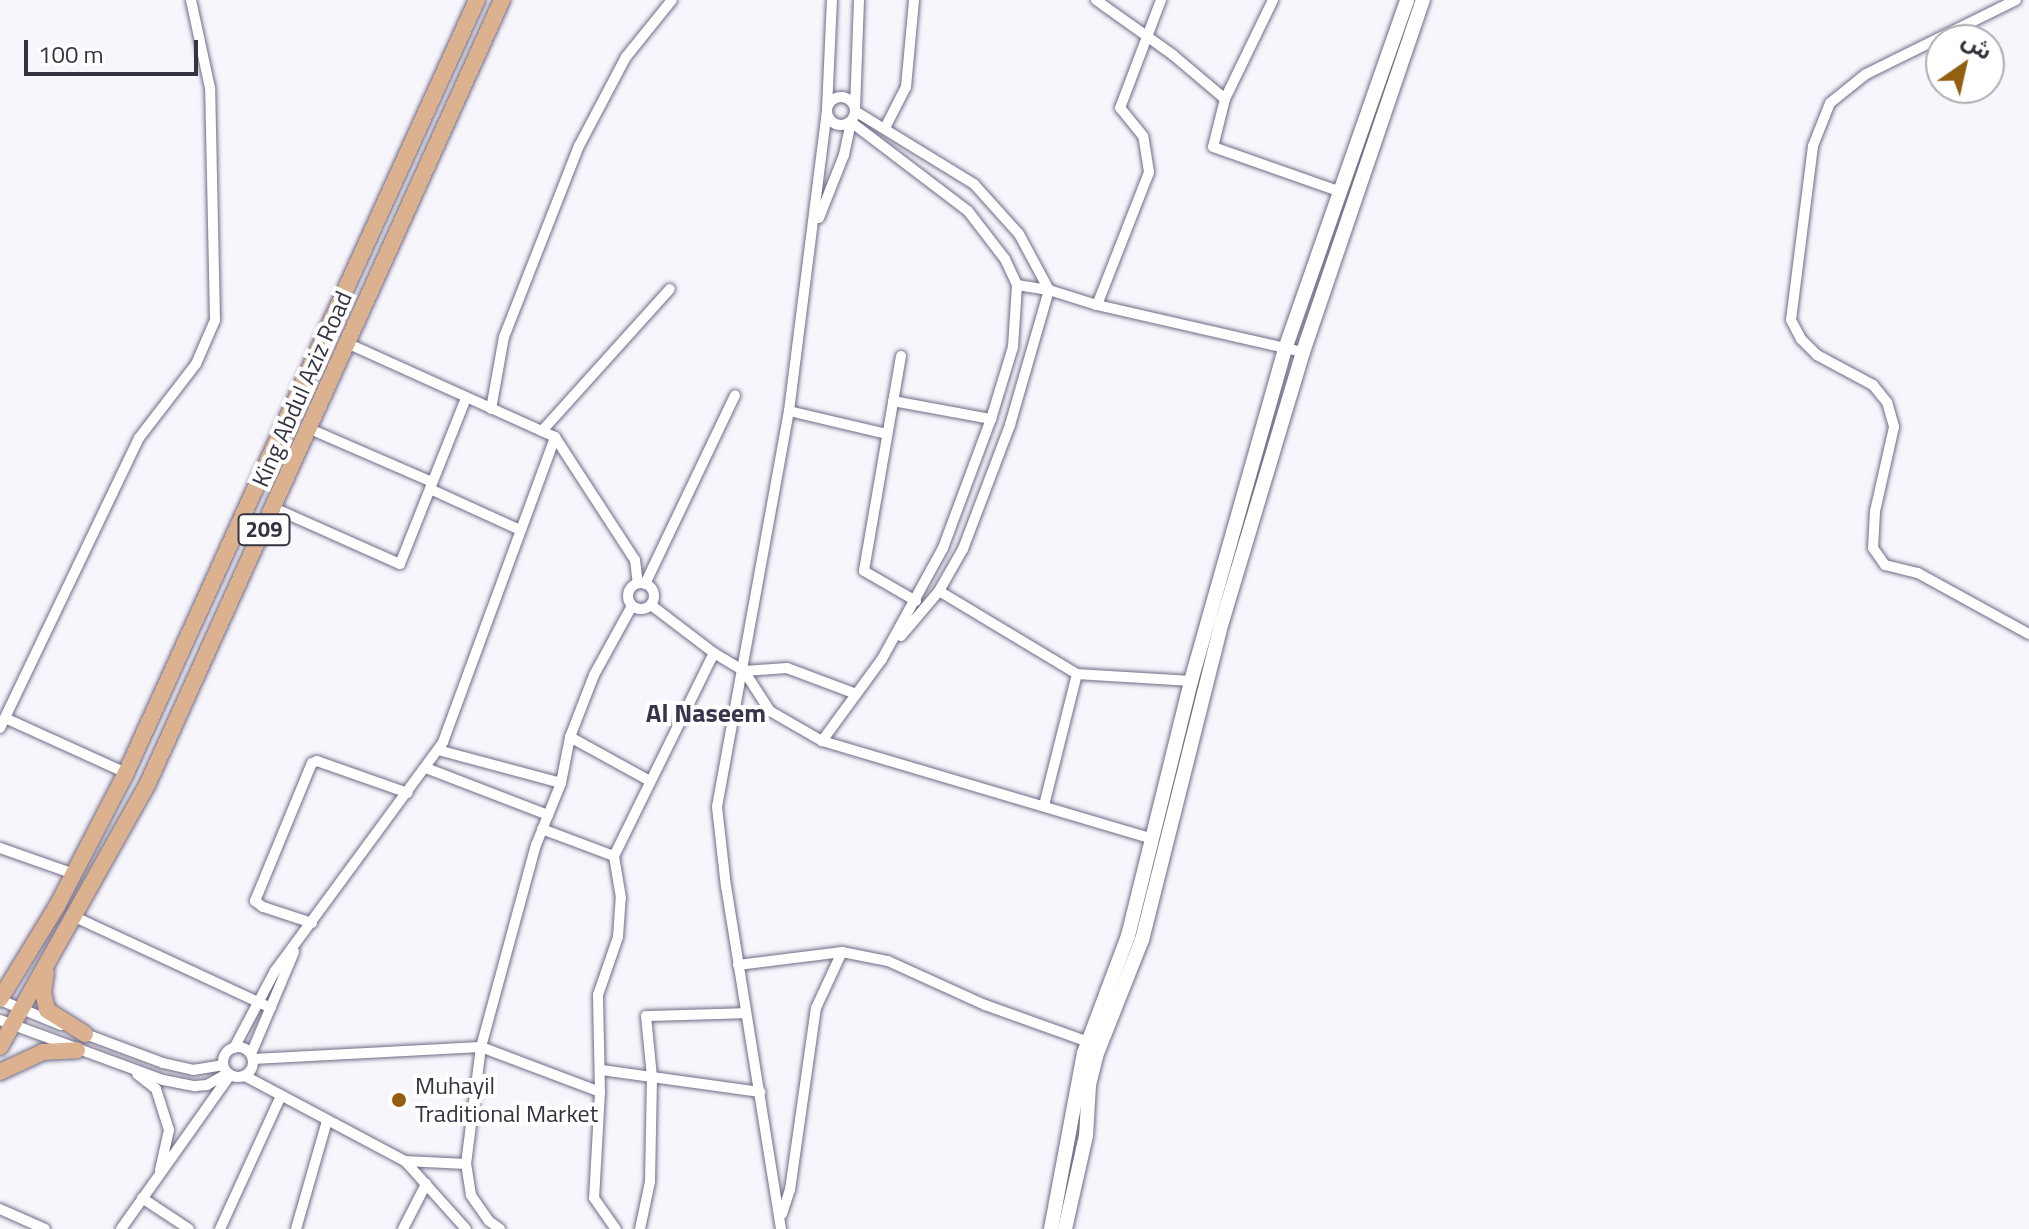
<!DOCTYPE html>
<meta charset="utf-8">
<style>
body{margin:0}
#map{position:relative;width:2029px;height:1229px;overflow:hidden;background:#f7f6fc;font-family:"Titillium Web","Noto Sans Arabic",sans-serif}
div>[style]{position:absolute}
.roads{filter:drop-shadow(0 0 2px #6f6b86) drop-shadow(0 0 2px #6f6b86)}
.street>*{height:10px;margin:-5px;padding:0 5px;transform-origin:5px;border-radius:5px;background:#fff}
.street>.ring{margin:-5px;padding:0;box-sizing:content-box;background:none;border:10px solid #fff;border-radius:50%}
.secondary>*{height:14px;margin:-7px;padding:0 7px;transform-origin:7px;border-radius:7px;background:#fff}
.primary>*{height:16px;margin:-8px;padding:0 8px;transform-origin:8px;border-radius:8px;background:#dcb190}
.dots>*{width:22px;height:22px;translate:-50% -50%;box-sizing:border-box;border:4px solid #fff;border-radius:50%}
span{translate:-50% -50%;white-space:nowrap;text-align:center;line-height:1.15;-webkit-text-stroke:8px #fff;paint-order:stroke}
.shield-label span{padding:2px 6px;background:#fff;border:2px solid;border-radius:6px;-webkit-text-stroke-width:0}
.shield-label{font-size:22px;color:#35333f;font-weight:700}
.street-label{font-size:24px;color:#35333f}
.poi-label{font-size:24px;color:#35333f}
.left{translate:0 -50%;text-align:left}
.neighbourhood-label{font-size:26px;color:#38344c;font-weight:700}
.north{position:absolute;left:1925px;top:24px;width:80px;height:80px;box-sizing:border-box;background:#fff;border:2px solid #aeadb2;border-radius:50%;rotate:34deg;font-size:22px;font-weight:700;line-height:32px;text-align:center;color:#35333f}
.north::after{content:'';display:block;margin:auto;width:28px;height:36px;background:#926010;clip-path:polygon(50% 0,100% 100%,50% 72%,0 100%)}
.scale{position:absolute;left:24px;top:40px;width:174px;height:36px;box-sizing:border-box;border:4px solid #35333f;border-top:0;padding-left:10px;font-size:24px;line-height:28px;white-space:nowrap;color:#35333f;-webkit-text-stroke:6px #fff;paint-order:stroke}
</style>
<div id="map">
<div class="roads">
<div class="street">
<i style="left:859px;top:0;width:111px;rotate:92.1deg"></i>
<i style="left:855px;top:111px;width:140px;rotate:31.5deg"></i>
<i style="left:974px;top:184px;width:67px;rotate:48deg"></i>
<i style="left:1019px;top:234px;width:64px;rotate:61.8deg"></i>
<i style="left:1096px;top:0;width:95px;rotate:35.5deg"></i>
<i style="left:1173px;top:55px;width:68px;rotate:40.2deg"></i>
<i style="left:1273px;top:0;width:110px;rotate:115.9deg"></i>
<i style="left:1225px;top:99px;width:49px;rotate:104deg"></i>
<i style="left:1213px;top:147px;width:133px;rotate:19.4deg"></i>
<i style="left:2016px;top:0;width:167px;rotate:153.7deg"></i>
<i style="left:1866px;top:74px;width:46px;rotate:141.1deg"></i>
<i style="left:1830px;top:103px;width:46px;rotate:111.6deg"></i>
<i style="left:1813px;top:146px;width:175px;rotate:97.2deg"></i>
<i style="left:1791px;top:320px;width:21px;rotate:62deg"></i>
<i style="left:1801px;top:339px;width:23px;rotate:45deg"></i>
<i style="left:1817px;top:355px;width:64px;rotate:28.2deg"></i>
<i style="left:1873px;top:385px;width:22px;rotate:51deg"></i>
<i style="left:1887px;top:402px;width:26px;rotate:74deg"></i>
<i style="left:1894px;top:427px;width:86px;rotate:102.7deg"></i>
<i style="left:1875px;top:511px;width:37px;rotate:93deg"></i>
<i style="left:1873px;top:548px;width:21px;rotate:55deg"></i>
<i style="left:1885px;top:565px;width:34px;rotate:14deg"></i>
<i style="left:1918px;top:573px;width:127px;rotate:28.8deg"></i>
<i class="ring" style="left:827px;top:97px;width:18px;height:18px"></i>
<i style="left:885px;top:128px;width:46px;rotate:-62.9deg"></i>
<i style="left:906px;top:87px;width:87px;rotate:-84.7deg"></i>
<i style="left:819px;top:218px;width:68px;rotate:-68.4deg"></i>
<i style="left:844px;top:155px;width:34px;rotate:-78deg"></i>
<i style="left:851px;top:122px;width:147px;rotate:37.3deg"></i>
<i style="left:968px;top:211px;width:61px;rotate:52.4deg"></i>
<i style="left:1005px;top:259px;width:29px;rotate:65deg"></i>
<i style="left:1017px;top:285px;width:62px;rotate:93.7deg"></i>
<i style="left:1013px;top:347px;width:75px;rotate:107deg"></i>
<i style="left:991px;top:419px;width:138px;rotate:110.4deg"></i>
<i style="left:943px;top:548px;width:127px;rotate:118.8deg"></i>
<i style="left:882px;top:659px;width:102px;rotate:126.2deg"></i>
<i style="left:1017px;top:285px;width:32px;rotate:9deg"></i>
<i style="left:1097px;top:305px;width:143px;rotate:-68.6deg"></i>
<i style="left:1149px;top:172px;width:36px;rotate:-99deg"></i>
<i style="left:1143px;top:136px;width:36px;rotate:-129deg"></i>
<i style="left:1120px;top:108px;width:116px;rotate:-69.2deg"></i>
<i style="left:349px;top:344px;width:226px;rotate:24.3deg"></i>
<i style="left:555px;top:437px;width:147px;rotate:57deg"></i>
<i style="left:635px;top:560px;width:23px;rotate:83deg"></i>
<i style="left:901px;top:356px;width:218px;rotate:99.8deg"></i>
<i style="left:864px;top:571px;width:60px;rotate:30deg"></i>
<i style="left:893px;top:401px;width:100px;rotate:10.4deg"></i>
<i style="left:491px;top:409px;width:73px;rotate:-79.8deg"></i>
<i style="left:504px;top:337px;width:205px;rotate:-68.6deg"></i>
<i style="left:579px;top:146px;width:101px;rotate:-62.2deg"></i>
<i style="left:626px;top:57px;width:73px;rotate:-51.1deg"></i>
<i style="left:789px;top:411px;width:101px;rotate:13.2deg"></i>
<i style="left:310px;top:429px;width:133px;rotate:23.5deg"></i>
<i style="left:542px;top:431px;width:191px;rotate:-48deg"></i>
<i style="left:430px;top:489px;width:99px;rotate:24.5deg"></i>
<i style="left:274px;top:508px;width:138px;rotate:24deg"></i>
<i style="left:400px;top:564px;width:179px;rotate:-68.3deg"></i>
<i class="ring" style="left:628px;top:583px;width:16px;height:16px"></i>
<i style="left:645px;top:584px;width:209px;rotate:-64.5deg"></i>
<i style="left:939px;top:591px;width:161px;rotate:31deg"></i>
<i style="left:1077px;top:674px;width:135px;rotate:104.1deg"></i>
<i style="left:651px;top:605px;width:79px;rotate:37.3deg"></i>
<i style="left:714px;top:653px;width:35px;rotate:31deg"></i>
<i style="left:744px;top:671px;width:48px;rotate:57deg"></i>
<i style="left:770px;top:711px;width:60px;rotate:30deg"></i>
<i style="left:822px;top:741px;width:345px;rotate:16.5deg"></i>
<i style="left:901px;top:636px;width:59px;rotate:-49.8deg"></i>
<i style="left:939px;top:591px;width:48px;rotate:-60.3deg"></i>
<i style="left:963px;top:549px;width:133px;rotate:-69.2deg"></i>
<i style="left:1010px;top:425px;width:141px;rotate:-73.9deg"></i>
<i style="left:1049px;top:290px;width:50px;rotate:17.4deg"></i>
<i style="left:1097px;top:305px;width:211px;rotate:12.9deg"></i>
<i style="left:744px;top:671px;width:43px;rotate:-4deg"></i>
<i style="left:787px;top:668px;width:74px;rotate:20.6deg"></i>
<i style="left:1077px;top:674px;width:114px;rotate:3.5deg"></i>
<i style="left:5px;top:718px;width:133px;rotate:24.4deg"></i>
<i style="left:0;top:728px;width:322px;rotate:-64.4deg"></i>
<i style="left:139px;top:438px;width:93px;rotate:-52.4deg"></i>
<i style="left:196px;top:364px;width:48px;rotate:-66.6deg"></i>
<i style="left:215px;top:320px;width:232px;rotate:-91.2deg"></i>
<i style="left:210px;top:88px;width:90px;rotate:-102.2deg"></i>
<i style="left:570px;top:737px;width:91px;rotate:28.8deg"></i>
<i style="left:438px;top:750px;width:127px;rotate:15deg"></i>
<i style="left:426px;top:768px;width:131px;rotate:21.1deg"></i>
<i style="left:542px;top:829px;width:77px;rotate:20.6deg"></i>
<i style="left:614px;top:856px;width:226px;rotate:-63.8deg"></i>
<i style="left:0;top:848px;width:78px;rotate:19.4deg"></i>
<i style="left:75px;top:917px;width:216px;rotate:24.9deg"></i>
<i style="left:312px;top:923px;width:52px;rotate:-161.9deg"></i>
<i style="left:263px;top:907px;width:10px;rotate:-143deg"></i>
<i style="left:255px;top:901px;width:149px;rotate:-67.6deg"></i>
<i style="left:312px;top:763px;width:5px;rotate:-22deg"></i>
<i style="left:317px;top:761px;width:96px;rotate:19.4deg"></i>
<i style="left:738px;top:965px;width:105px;rotate:-7.1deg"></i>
<i style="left:842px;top:952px;width:47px;rotate:11.1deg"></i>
<i style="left:888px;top:961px;width:107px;rotate:24.4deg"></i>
<i style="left:985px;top:1005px;width:116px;rotate:19.7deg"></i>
<i style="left:0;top:1000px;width:66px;rotate:22.3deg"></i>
<i style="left:0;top:1020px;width:174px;rotate:20.2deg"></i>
<i style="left:163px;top:1080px;width:33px;rotate:11deg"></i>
<i style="left:195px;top:1086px;width:12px;rotate:-5deg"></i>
<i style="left:207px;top:1085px;width:24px;rotate:-30deg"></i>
<i style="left:80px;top:1032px;width:89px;rotate:20.5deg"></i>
<i style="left:163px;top:1063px;width:31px;rotate:13deg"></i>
<i style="left:193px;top:1070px;width:30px;rotate:-9deg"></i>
<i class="ring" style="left:223px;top:1047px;width:20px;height:20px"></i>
<i style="left:234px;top:1048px;width:87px;rotate:-62deg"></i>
<i style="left:275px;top:971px;width:284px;rotate:-53.7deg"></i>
<i style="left:443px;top:742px;width:325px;rotate:-69.8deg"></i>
<i style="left:251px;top:1054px;width:111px;rotate:-67.1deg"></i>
<i style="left:253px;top:1059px;width:228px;rotate:-3deg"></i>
<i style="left:481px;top:1047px;width:127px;rotate:20.7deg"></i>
<i style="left:600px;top:1092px;width:106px;rotate:93.2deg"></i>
<i style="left:594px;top:1198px;width:38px;rotate:55deg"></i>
<i style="left:601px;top:1070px;width:161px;rotate:7.9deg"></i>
<i style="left:137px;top:1074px;width:24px;rotate:38deg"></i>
<i style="left:156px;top:1089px;width:43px;rotate:72.4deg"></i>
<i style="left:169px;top:1130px;width:41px;rotate:102.7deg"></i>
<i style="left:245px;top:1076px;width:181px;rotate:28deg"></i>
<i style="left:405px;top:1161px;width:61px;rotate:2.8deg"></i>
<i style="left:600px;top:1092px;width:97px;rotate:-91.2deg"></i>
<i style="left:598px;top:995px;width:61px;rotate:-71deg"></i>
<i style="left:618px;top:937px;width:39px;rotate:-86deg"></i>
<i style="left:621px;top:898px;width:43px;rotate:-99.5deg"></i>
<i style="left:405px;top:1161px;width:91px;rotate:48.1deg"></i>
<i style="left:142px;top:1198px;width:56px;rotate:33.4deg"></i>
<i style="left:0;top:1209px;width:49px;rotate:24deg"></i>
<i style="left:782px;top:1214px;width:25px;rotate:-72deg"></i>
<i style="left:790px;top:1190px;width:184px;rotate:-81.9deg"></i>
<i style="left:816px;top:1008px;width:62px;rotate:-65.1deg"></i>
<i style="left:121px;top:1229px;width:189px;rotate:-54.7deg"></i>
<i style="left:220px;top:1229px;width:146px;rotate:-65.4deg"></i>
<i style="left:296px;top:1229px;width:112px;rotate:-74deg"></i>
<i style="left:403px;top:1229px;width:51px;rotate:-62.9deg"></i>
<i style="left:500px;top:1229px;width:14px;rotate:-144deg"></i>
<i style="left:489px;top:1221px;width:32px;rotate:-125deg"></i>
<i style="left:471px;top:1195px;width:31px;rotate:-99deg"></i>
<i style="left:466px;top:1164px;width:118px;rotate:-82.7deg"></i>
<i style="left:481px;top:1047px;width:209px;rotate:-74.8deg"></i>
<i style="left:536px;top:845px;width:67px;rotate:-68deg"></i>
<i style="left:561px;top:783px;width:47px;rotate:-78.9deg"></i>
<i style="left:570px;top:737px;width:66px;rotate:-68.8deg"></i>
<i style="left:594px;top:675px;width:79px;rotate:-61.2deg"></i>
<i style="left:640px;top:1229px;width:48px;rotate:-78deg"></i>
<i style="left:650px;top:1182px;width:105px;rotate:-88.9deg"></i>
<i style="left:652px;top:1077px;width:61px;rotate:-95.6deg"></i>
<i style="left:646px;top:1016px;width:100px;rotate:-1.7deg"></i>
<i style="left:781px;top:1229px;width:346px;rotate:-99.1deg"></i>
<i style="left:726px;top:887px;width:81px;rotate:-96.4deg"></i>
<i style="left:717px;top:807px;width:402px;rotate:-79.7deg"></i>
<i style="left:789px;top:411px;width:304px;rotate:-82.8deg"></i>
<i style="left:827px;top:109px;width:109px;rotate:-87.4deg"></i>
</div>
<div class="secondary">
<i style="left:1051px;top:1229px;width:179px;rotate:-79.4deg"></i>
<i style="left:1084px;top:1053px;width:125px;rotate:-69.4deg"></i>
<i style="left:1128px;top:936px;width:263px;rotate:-76.1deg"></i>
<i style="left:1191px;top:681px;width:345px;rotate:-74.2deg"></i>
<i style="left:1285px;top:349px;width:370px;rotate:-70.7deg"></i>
<i style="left:1065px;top:1229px;width:95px;rotate:-77.3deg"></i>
<i style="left:1086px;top:1136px;width:51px;rotate:-86.6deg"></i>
<i style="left:1089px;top:1085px;width:30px;rotate:-76deg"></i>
<i style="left:1096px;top:1056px;width:125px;rotate:-68.4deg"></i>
<i style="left:1142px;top:940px;width:328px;rotate:-75.9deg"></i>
<i style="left:1222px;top:622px;width:282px;rotate:-73.3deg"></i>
<i style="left:1303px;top:352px;width:372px;rotate:-71.2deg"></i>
</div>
<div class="primary">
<i style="left:46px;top:973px;width:19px;rotate:99deg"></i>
<i style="left:43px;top:992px;width:18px;rotate:77deg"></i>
<i style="left:47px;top:1010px;width:45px;rotate:32.3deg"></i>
<i style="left:0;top:999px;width:109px;rotate:-58.5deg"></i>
<i style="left:57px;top:906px;width:150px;rotate:-62.6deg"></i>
<i style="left:126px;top:773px;width:849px;rotate:-65.58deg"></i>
<i style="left:0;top:1047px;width:303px;rotate:-60.7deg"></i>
<i style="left:148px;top:783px;width:859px;rotate:-65.67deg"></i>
<i style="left:0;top:1072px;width:47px;rotate:-24.9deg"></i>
<i style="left:43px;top:1052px;width:34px;rotate:-3deg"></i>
</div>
</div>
<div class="dots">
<i style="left:399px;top:1100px;background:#926010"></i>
</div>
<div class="shield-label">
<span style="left:264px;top:530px">209</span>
</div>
<div class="street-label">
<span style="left:302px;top:389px;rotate:-66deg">King Abdul Aziz Road</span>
</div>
<div class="poi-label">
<span class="left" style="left:415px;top:1100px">Muhayil<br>Traditional Market</span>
</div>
<div class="neighbourhood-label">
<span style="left:706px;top:713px">Al Naseem</span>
</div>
<div class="north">ش</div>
<div class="scale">100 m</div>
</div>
